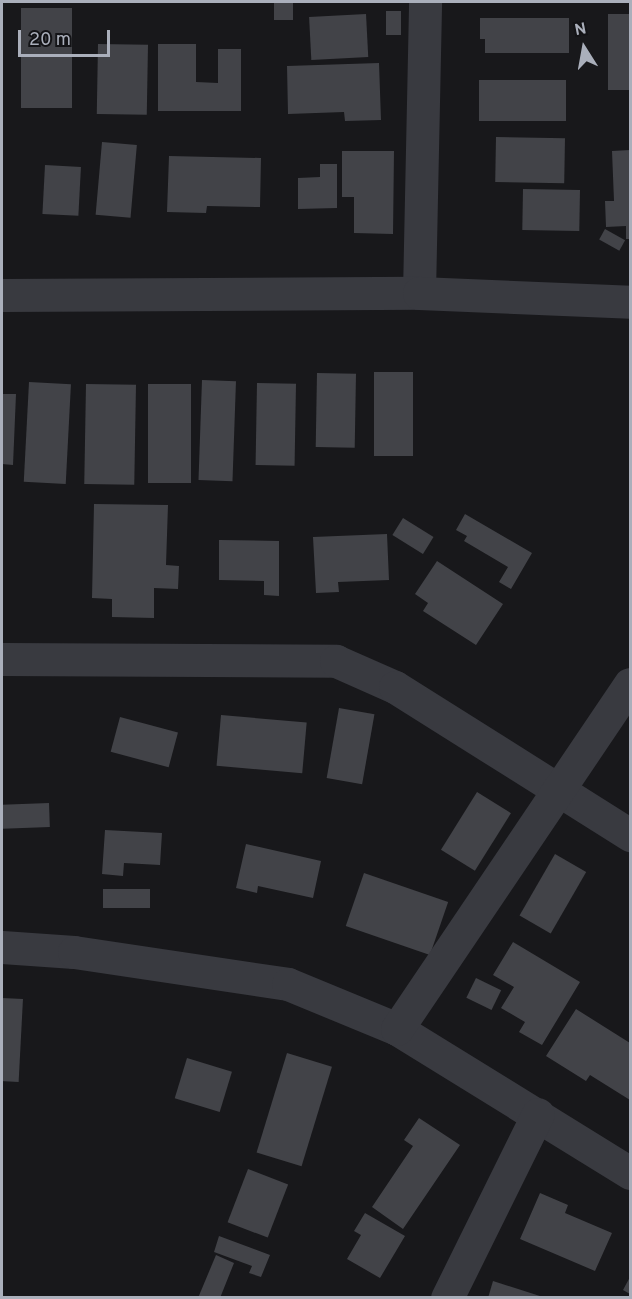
<!DOCTYPE html>
<style>
body{margin:0}
#map{position:relative;width:632px;height:1299px;overflow:hidden;background:#18181b;font-family:Overpass,sans-serif}
div>[style]{position:absolute}
.building>*{inset:0;background:#424348;transform-origin:0 0}
.minor>*{height:33px;margin:-16.5px;padding:0 16.5px;transform-origin:16.5px;border-radius:16.5px;background:#393a40}
span{translate:-50% -50%;white-space:nowrap;text-align:center;line-height:1.15;-webkit-text-stroke:4.5px #131316;paint-order:stroke}
.frame{position:absolute;inset:0;border:3px solid #aaafbb;pointer-events:none}
.north{position:absolute;left:554px;top:18px;width:60px;height:60px;-webkit-text-stroke:4px #131316;paint-order:stroke;rotate:349deg;font-size:16px;font-weight:700;line-height:24px;text-align:center;color:#aaafbb}
.north::after{content:'';display:block;margin:auto;width:21px;height:27px;background:#aaafbb;clip-path:polygon(50% 0,100% 100%,50% 72%,0 100%)}
.scale{position:absolute;left:18px;top:30px;width:92px;height:27px;box-sizing:border-box;border:3px solid #aaafbb;border-top:0;padding-left:8px;font-size:18px;line-height:21px;white-space:nowrap;color:#aaafbb;-webkit-text-stroke:4px #131316;paint-order:stroke}
</style>
<div id="map">
<div class="building">
<i style="left:274px;top:2px;width:19px;height:18px"></i>
<i style="left:21px;top:8px;width:51px;height:100px"></i>
<i style="left:386px;top:11px;width:15px;height:24px"></i>
<i style="left:366px;top:14px;width:43px;height:57px;rotate:87deg"></i>
<i style="left:608px;top:14px;width:22px;height:76px"></i>
<i style="clip-path:polygon(480px 18px,569px 18px,569px 53px,485px 53px,485px 39px,480px 39px)"></i>
<i style="left:98px;top:44px;width:50px;height:70px;rotate:1deg"></i>
<i style="clip-path:polygon(158px 44px,196px 44px,196px 82px,218px 83px,218px 49px,241px 49px,241px 111px,158px 111px)"></i>
<i style="clip-path:polygon(379px 63px,381px 120px,345px 121px,344px 112px,288px 114px,287px 66px)"></i>
<i style="left:479px;top:80px;width:87px;height:41px"></i>
<i style="left:496px;top:137px;width:69px;height:45px;rotate:1deg"></i>
<i style="left:102px;top:142px;width:35px;height:73px;rotate:5deg"></i>
<i style="clip-path:polygon(630px 150px,630px 239px,626px 239px,626px 226px,606px 227px,605px 201px,614px 201px,612px 151px)"></i>
<i style="clip-path:polygon(342px 151px,394px 151px,393px 234px,354px 233px,354px 197px,342px 197px)"></i>
<i style="clip-path:polygon(169px 156px,261px 158px,260px 207px,207px 206px,206px 213px,167px 212px)"></i>
<i style="clip-path:polygon(320px 164px,337px 164px,337px 208px,298px 209px,298px 178px,320px 177px)"></i>
<i style="left:45px;top:165px;width:36px;height:49px;rotate:3deg"></i>
<i style="left:523px;top:189px;width:57px;height:41px;rotate:1deg"></i>
<i style="left:605px;top:229px;width:23px;height:12px;rotate:29deg"></i>
<i style="left:374px;top:372px;width:39px;height:84px"></i>
<i style="left:317px;top:373px;width:39px;height:74px;rotate:1deg"></i>
<i style="left:202px;top:380px;width:34px;height:100px;rotate:2deg"></i>
<i style="left:29px;top:382px;width:42px;height:100px;rotate:3deg"></i>
<i style="left:257px;top:383px;width:39px;height:82px;rotate:1deg"></i>
<i style="left:86px;top:384px;width:50px;height:100px;rotate:1deg"></i>
<i style="left:148px;top:384px;width:43px;height:99px"></i>
<i style="clip-path:polygon(2px 394px,16px 394px,13px 465px,2px 464px)"></i>
<i style="clip-path:polygon(94px 504px,168px 505px,166px 565px,179px 566px,178px 589px,154px 588px,154px 618px,112px 617px,112px 599px,92px 598px)"></i>
<i style="clip-path:polygon(465px 514px,532px 553px,511px 589px,499px 582px,508px 567px,464px 541px,467px 536px,456px 530px)"></i>
<i style="left:403px;top:518px;width:36px;height:20px;rotate:32deg"></i>
<i style="clip-path:polygon(387px 534px,389px 580px,338px 582px,339px 592px,316px 593px,313px 537px)"></i>
<i style="clip-path:polygon(219px 540px,279px 541px,279px 596px,264px 595px,264px 581px,219px 580px)"></i>
<i style="clip-path:polygon(437px 561px,503px 604px,476px 645px,423px 611px,428px 603px,415px 594px)"></i>
<i style="left:339px;top:708px;width:36px;height:71px;rotate:10deg"></i>
<i style="left:221px;top:715px;width:86px;height:51px;rotate:5deg"></i>
<i style="left:120px;top:717px;width:60px;height:36px;rotate:15deg"></i>
<i style="left:477px;top:792px;width:40px;height:68px;rotate:32deg"></i>
<i style="left:49px;top:803px;width:24px;height:47px;rotate:88deg"></i>
<i style="clip-path:polygon(105px 830px,162px 833px,160px 865px,124px 863px,123px 876px,102px 874px)"></i>
<i style="clip-path:polygon(246px 844px,321px 861px,313px 898px,258px 886px,257px 893px,236px 888px)"></i>
<i style="left:555px;top:854px;width:36px;height:71px;rotate:30deg"></i>
<i style="left:364px;top:873px;width:89px;height:56px;rotate:19deg"></i>
<i style="left:103px;top:889px;width:47px;height:19px"></i>
<i style="clip-path:polygon(513px 942px,580px 982px,542px 1045px,519px 1032px,525px 1022px,501px 1008px,514px 987px,493px 975px)"></i>
<i style="left:476px;top:978px;width:28px;height:22px;rotate:26deg"></i>
<i style="left:2px;top:998px;width:21px;height:83px;rotate:3deg"></i>
<i style="clip-path:polygon(576px 1009px,630px 1043px,630px 1100px,590px 1075px,586px 1081px,546px 1056px)"></i>
<i style="left:287px;top:1053px;width:47px;height:104px;rotate:17deg"></i>
<i style="left:187px;top:1058px;width:47px;height:42px;rotate:17deg"></i>
<i style="clip-path:polygon(419px 1118px,460px 1145px,403px 1229px,372px 1207px,413px 1146px,404px 1140px)"></i>
<i style="left:248px;top:1169px;width:43px;height:57px;rotate:21deg"></i>
<i style="clip-path:polygon(540px 1193px,568px 1205px,565px 1213px,612px 1233px,595px 1271px,520px 1239px)"></i>
<i style="clip-path:polygon(365px 1213px,405px 1236px,380px 1278px,347px 1259px,361px 1235px,354px 1231px)"></i>
<i style="clip-path:polygon(219px 1236px,270px 1255px,261px 1277px,249px 1273px,252px 1266px,214px 1252px)"></i>
<i style="clip-path:polygon(216px 1255px,234px 1263px,220px 1298px,198px 1298px)"></i>
<i style="clip-path:polygon(630px 1277px,630px 1294px,623px 1290px)"></i>
<i style="clip-path:polygon(493px 1281px,543px 1297px,543px 1298px,488px 1298px)"></i>
</div>
<div class="minor">
<i style="left:419px;top:293px;width:291px;rotate:-88.8deg"></i>
<i style="left:2px;top:295px;width:417px;rotate:-0.3deg"></i>
<i style="left:419px;top:293px;width:211px;rotate:2.4deg"></i>
<i style="left:2px;top:659px;width:334px;rotate:0.3deg"></i>
<i style="left:336px;top:661px;width:64px;rotate:23.8deg"></i>
<i style="left:395px;top:687px;width:278px;rotate:32.2deg"></i>
<i style="left:2px;top:947px;width:72px;rotate:4deg"></i>
<i style="left:74px;top:952px;width:216px;rotate:8.5deg"></i>
<i style="left:288px;top:984px;width:118px;rotate:22.4deg"></i>
<i style="left:397px;top:1029px;width:274px;rotate:31.7deg"></i>
<i style="left:397px;top:1029px;width:416px;rotate:-56deg"></i>
<i style="left:447px;top:1298px;width:205px;rotate:-63.7deg"></i>
</div>
<div class="frame"></div>
<div class="north">N</div>
<div class="scale">20 m</div>
</div>
